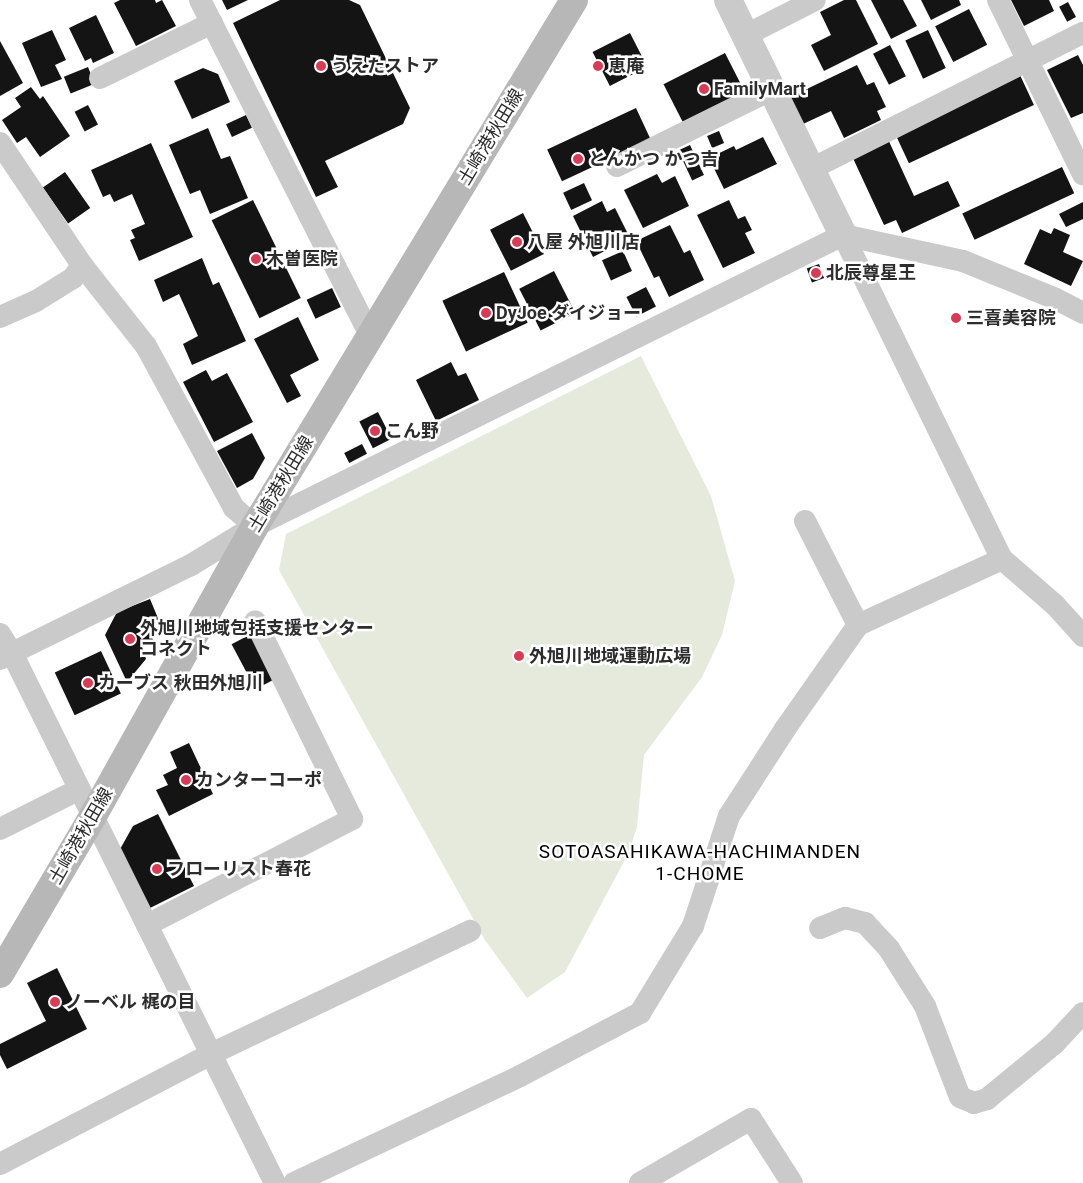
<!DOCTYPE html>
<meta charset="utf-8">
<style>
body{margin:0}
#map{position:relative;width:1083px;height:1183px;overflow:hidden;background:#fff;font-family:Roboto,"Noto Sans JP",sans-serif}
div>[style]{position:absolute}
.green>*{inset:0;background:#e5eadc}
.building>*{inset:0;background:#141414;transform-origin:0 0}
.minor>*{height:22px;margin:-11px;padding:0 11px;transform-origin:11px;border-radius:11px;background:#cacaca}
.tertiary>*{height:28px;margin:-14px;padding:0 14px;transform-origin:14px;border-radius:14px;background:#cacaca}
.secondary>*{height:28px;margin:-14px;padding:0 14px;transform-origin:14px;border-radius:14px;background:#b7b7b7}
.dots>*{width:14px;height:14px;translate:-50% -50%;box-sizing:border-box;border:2px solid #fff;border-radius:50%}
span{translate:-50% -50%;white-space:nowrap;text-align:center;line-height:1.15;-webkit-text-stroke:5px #fff;paint-order:stroke}
.poi-label{font-size:18px;color:#2d2d2d;font-weight:700}
.left{translate:0 -50%;text-align:left}
.street-label{font-size:18px;color:#2d2d2d}
.neighbourhood-label{font-size:19px;color:#000;letter-spacing:1px}
</style>
<div id="map">
<div class="green">
<i style="clip-path:polygon(641px 356px,711px 496px,735px 581px,722px 635px,702px 677px,644px 755px,637px 827px,628px 854px,565px 972px,527px 998px,485px 940px,279px 570px,286px 534px)"></i>
</div>
<div class="building">
<i style="clip-path:polygon(120px 0,155px 0,156px 3px,162px 0,176px 26px,136px 46px,114px 3px)"></i>
<i style="clip-path:polygon(222px 0,248px 0,227px 10px)"></i>
<i style="clip-path:polygon(280px 0,349px 0,360px 5px,410px 108px,403px 124px,325px 161px,338px 187px,316px 197px,233px 23px)"></i>
<i style="clip-path:polygon(844px 0,856px 0,878px 44px,824px 71px,811px 45px,831px 35px,820px 12px)"></i>
<i style="clip-path:polygon(871px 0,903px 0,917px 26px,891px 39px)"></i>
<i style="clip-path:polygon(921px 0,959px 0,961px 5px,931px 20px)"></i>
<i style="clip-path:polygon(1011px 0,1049px 0,1054px 11px,1024px 26px)"></i>
<i style="left:1068px;top:2px;width:17px;height:10px;rotate:62deg"></i>
<i style="left:969px;top:9px;width:40px;height:38px;rotate:63deg"></i>
<i style="clip-path:polygon(96px 15px,114px 53px,93px 63px,91px 58px,85px 61px,69px 28px)"></i>
<i style="clip-path:polygon(52px 30px,66px 60px,55px 65px,62px 79px,41px 87px,22px 43px)"></i>
<i style="left:928px;top:30px;width:42px;height:25px;rotate:65deg"></i>
<i style="left:630px;top:33px;width:38px;height:42px;rotate:63deg"></i>
<i style="clip-path:polygon(0 41px,23px 83px,0 96px)"></i>
<i style="left:890px;top:45px;width:35px;height:19px;rotate:63deg"></i>
<i style="left:725px;top:53px;width:46px;height:69px;rotate:63deg"></i>
<i style="clip-path:polygon(1078px 55px,1083px 65px,1083px 113px,1071px 118px,1047px 70px)"></i>
<i style="clip-path:polygon(857px 65px,867px 85px,874px 82px,886px 107px,877px 111px,881px 120px,844px 138px,831px 111px,803px 124px,790px 97px)"></i>
<i style="left:88px;top:67px;width:18px;height:26px;rotate:68deg"></i>
<i style="clip-path:polygon(203px 68px,218px 74px,230px 102px,192px 119px,174px 81px)"></i>
<i style="left:1020px;top:75px;width:33px;height:138px;rotate:65deg"></i>
<i style="clip-path:polygon(31px 87px,40px 99px,43px 96px,70px 136px,40px 157px,26px 137px,17px 143px,2px 120px,21px 107px,15px 98px)"></i>
<i style="left:88px;top:105px;width:22px;height:15px;rotate:63deg"></i>
<i style="left:636px;top:108px;width:35px;height:98px;rotate:65deg"></i>
<i style="left:246px;top:115px;width:14px;height:22px;rotate:65deg"></i>
<i style="clip-path:polygon(208px 128px,221px 159px,230px 156px,248px 198px,210px 214px,200px 190px,190px 194px,169px 145px)"></i>
<i style="left:719px;top:131px;width:13px;height:13px;rotate:67deg"></i>
<i style="clip-path:polygon(763px 137px,777px 164px,724px 189px,709px 158px,734px 146px,736px 150px)"></i>
<i style="clip-path:polygon(887px 137px,914px 196px,948px 181px,960px 206px,902px 233px,896px 220px,884px 225px,851px 154px)"></i>
<i style="clip-path:polygon(151px 143px,193px 237px,139px 261px,130px 240px,135px 238px,131px 230px,145px 224px,132px 194px,114px 202px,110px 194px,103px 197px,91px 170px)"></i>
<i style="left:690px;top:145px;width:33px;height:13px;rotate:65deg"></i>
<i style="left:1062px;top:167px;width:29px;height:110px;rotate:65deg"></i>
<i style="left:65px;top:172px;width:44px;height:27px;rotate:55deg"></i>
<i style="clip-path:polygon(657px 174px,662px 183px,675px 176px,689px 206px,643px 228px,624px 190px)"></i>
<i style="left:584px;top:183px;width:19px;height:23px;rotate:65deg"></i>
<i style="left:253px;top:200px;width:109px;height:46px;rotate:64deg"></i>
<i style="clip-path:polygon(729px 200px,738px 219px,745px 216px,752px 230px,745px 233px,755px 253px,723px 268px,697px 215px)"></i>
<i style="clip-path:polygon(602px 201px,607px 212px,615px 208px,630px 238px,593px 257px,573px 216px)"></i>
<i style="clip-path:polygon(1083px 202px,1083px 219px,1066px 227px,1059px 214px)"></i>
<i style="left:523px;top:213px;width:46px;height:37px;rotate:63deg"></i>
<i style="clip-path:polygon(670px 225px,684px 253px,690px 250px,704px 280px,669px 297px,659px 276px,654px 278px,636px 241px)"></i>
<i style="clip-path:polygon(1054px 228px,1070px 235px,1063px 252px,1083px 261px,1071px 286px,1024px 264px,1040px 229px,1051px 234px)"></i>
<i style="left:623px;top:251px;width:22px;height:23px;rotate:66deg"></i>
<i style="clip-path:polygon(202px 258px,213px 285px,219px 282px,246px 341px,192px 365px,183px 344px,198px 336px,179px 294px,163px 302px,154px 280px)"></i>
<i style="left:819px;top:264px;width:15px;height:13px;rotate:70deg"></i>
<i style="left:554px;top:271px;width:47px;height:39px;rotate:63deg"></i>
<i style="left:504px;top:272px;width:56px;height:68px;rotate:65deg"></i>
<i style="left:646px;top:287px;width:22px;height:22px;rotate:63deg"></i>
<i style="left:332px;top:288px;width:21px;height:28px;rotate:65deg"></i>
<i style="clip-path:polygon(298px 317px,319px 360px,290px 375px,301px 396px,287px 403px,254px 339px)"></i>
<i style="clip-path:polygon(451px 362px,458px 376px,466px 373px,479px 400px,436px 421px,416px 380px)"></i>
<i style="clip-path:polygon(206px 370px,212px 381px,227px 373px,253px 422px,214px 442px,183px 382px)"></i>
<i style="left:378px;top:412px;width:30px;height:21px;rotate:63deg"></i>
<i style="clip-path:polygon(252px 433px,265px 458px,253px 479px,237px 488px,217px 451px)"></i>
<i style="left:362px;top:444px;width:11px;height:20px;rotate:63deg"></i>
<i style="clip-path:polygon(150px 599px,160px 623px,148px 628px,154px 642px,142px 647px,146px 659px,127px 682px,105px 635px,117px 612px)"></i>
<i style="left:251px;top:634px;width:51px;height:22px;rotate:62deg"></i>
<i style="left:101px;top:651px;width:47px;height:51px;rotate:65deg"></i>
<i style="clip-path:polygon(189px 743px,213px 794px,169px 816px,156px 790px,168px 785px,163px 775px,177px 768px,170px 752px)"></i>
<i style="clip-path:polygon(158px 814px,194px 886px,148px 909px,119px 851px,133px 826px)"></i>
<i style="clip-path:polygon(57px 968px,87px 1029px,7px 1069px,0 1055px,0 1044px,46px 1021px,27px 983px)"></i>
</div>
<div class="minor">
<i style="left:200px;top:0;width:378px;rotate:63.1deg"></i>
<i style="left:998px;top:0;width:194px;rotate:64deg"></i>
<i style="left:746px;top:35px;width:77px;rotate:-26.9deg"></i>
<i style="left:100px;top:78px;width:125px;rotate:-26.2deg"></i>
<i style="left:0;top:143px;width:147px;rotate:56.1deg"></i>
<i style="left:82px;top:265px;width:103px;rotate:51.7deg"></i>
<i style="left:146px;top:346px;width:184px;rotate:61.5deg"></i>
<i style="left:234px;top:508px;width:28px;rotate:41deg"></i>
<i style="left:617px;top:166px;width:174px;rotate:-26.3deg"></i>
<i style="left:811px;top:169px;width:304px;rotate:-26.6deg"></i>
<i style="left:843px;top:235px;width:361px;rotate:63.9deg"></i>
<i style="left:1002px;top:559px;width:70px;rotate:41deg"></i>
<i style="left:1055px;top:605px;width:42px;rotate:47.9deg"></i>
<i style="left:0;top:317px;width:39px;rotate:-24deg"></i>
<i style="left:36px;top:301px;width:44px;rotate:-31.9deg"></i>
<i style="left:73px;top:278px;width:16px;rotate:-55deg"></i>
<i style="left:805px;top:521px;width:117px;rotate:63deg"></i>
<i style="left:0;top:634px;width:22px;rotate:58deg"></i>
<i style="left:12px;top:653px;width:592px;rotate:63.61deg"></i>
<i style="left:0;top:659px;width:213px;rotate:-26.2deg"></i>
<i style="left:191px;top:565px;width:75px;rotate:-31.4deg"></i>
<i style="left:255px;top:526px;width:656px;rotate:-26.33deg"></i>
<i style="left:843px;top:235px;width:123px;rotate:12.2deg"></i>
<i style="left:963px;top:261px;width:100px;rotate:22.2deg"></i>
<i style="left:1056px;top:299px;width:30px;rotate:27deg"></i>
<i style="left:0;top:829px;width:89px;rotate:-26.6deg"></i>
<i style="left:147px;top:925px;width:231px;rotate:-27.3deg"></i>
<i style="left:352px;top:819px;width:220px;rotate:-116.1deg"></i>
<i style="left:820px;top:928px;width:27px;rotate:-22deg"></i>
<i style="left:845px;top:918px;width:21px;rotate:14deg"></i>
<i style="left:865px;top:923px;width:35px;rotate:47deg"></i>
<i style="left:889px;top:949px;width:67px;rotate:57.7deg"></i>
<i style="left:925px;top:1006px;width:97px;rotate:69deg"></i>
<i style="left:960px;top:1097px;width:15px;rotate:23deg"></i>
<i style="left:974px;top:1103px;width:14px;rotate:-17deg"></i>
<i style="left:987px;top:1099px;width:87px;rotate:-39.4deg"></i>
<i style="left:1054px;top:1044px;width:42px;rotate:-46.9deg"></i>
<i style="left:0;top:1164px;width:238px;rotate:-27.5deg"></i>
<i style="left:211px;top:1054px;width:287px;rotate:-25.4deg"></i>
<i style="left:294px;top:1183px;width:250px;rotate:-25.3deg"></i>
<i style="left:520px;top:1076px;width:136px;rotate:-27.7deg"></i>
<i style="left:640px;top:1013px;width:102px;rotate:-58.7deg"></i>
<i style="left:693px;top:926px;width:116px;rotate:-71.9deg"></i>
<i style="left:729px;top:816px;width:103px;rotate:-57.2deg"></i>
<i style="left:785px;top:729px;width:127px;rotate:-54.9deg"></i>
<i style="left:858px;top:625px;width:158px;rotate:-24.6deg"></i>
<i style="left:640px;top:1183px;width:128px;rotate:-30deg"></i>
<i style="left:751px;top:1119px;width:76px;rotate:57.4deg"></i>
</div>
<div class="tertiary">
<i style="left:728px;top:0;width:262px;rotate:63.9deg"></i>
</div>
<div class="secondary">
<i style="left:0;top:974px;width:183px;rotate:-59.5deg"></i>
<i style="left:93px;top:816px;width:332px;rotate:-60.8deg"></i>
<i style="left:255px;top:526px;width:615px;rotate:-58.76deg"></i>
</div>
<div class="dots">
<i style="left:321px;top:66px;background:#d93b56"></i>
<i style="left:598px;top:66px;background:#d93b56"></i>
<i style="left:704px;top:89px;background:#d93b56"></i>
<i style="left:578px;top:159px;background:#d93b56"></i>
<i style="left:517px;top:242px;background:#d93b56"></i>
<i style="left:256px;top:259px;background:#d93b56"></i>
<i style="left:816px;top:273px;background:#d93b56"></i>
<i style="left:486px;top:313px;background:#d93b56"></i>
<i style="left:956px;top:318px;background:#d93b56"></i>
<i style="left:375px;top:431px;background:#d93b56"></i>
<i style="left:130px;top:639px;background:#d93b56"></i>
<i style="left:519px;top:656px;background:#d93b56"></i>
<i style="left:88px;top:683px;background:#d93b56"></i>
<i style="left:186px;top:780px;background:#d93b56"></i>
<i style="left:157px;top:869px;background:#d93b56"></i>
<i style="left:55px;top:1002px;background:#d93b56"></i>
</div>
<div class="poi-label">
<span class="left" style="left:331px;top:66px">うえたストア</span>
<span class="left" style="left:608px;top:66px">恵庵</span>
<span class="left" style="left:714px;top:89px">FamilyMart</span>
<span class="left" style="left:588px;top:159px">とんかつ かつ吉</span>
<span class="left" style="left:527px;top:242px">八屋 外旭川店</span>
<span class="left" style="left:266px;top:259px">木曽医院</span>
<span class="left" style="left:826px;top:273px">北辰尊星王</span>
<span class="left" style="left:496px;top:313px">DyJoe ダイジョー</span>
<span class="left" style="left:966px;top:318px">三喜美容院</span>
<span class="left" style="left:385px;top:431px">こん野</span>
<span class="left" style="left:140px;top:639px">外旭川地域包括支援センター<br>コネクト</span>
<span class="left" style="left:529px;top:656px">外旭川地域運動広場</span>
<span class="left" style="left:98px;top:683px">カーブス 秋田外旭川</span>
<span class="left" style="left:196px;top:780px">カンターコーポ</span>
<span class="left" style="left:167px;top:869px">フローリスト春花</span>
<span class="left" style="left:65px;top:1002px">ノーベル 梶の目</span>
</div>
<div class="street-label">
<span style="left:491px;top:137px;rotate:-59deg">土崎港秋田線</span>
<span style="left:281px;top:484px;rotate:-59deg">土崎港秋田線</span>
<span style="left:81px;top:836px;rotate:-60deg">土崎港秋田線</span>
</div>
<div class="neighbourhood-label">
<span style="left:700px;top:863px">SOTOASAHIKAWA-HACHIMANDEN<br>1-CHOME</span>
</div>
</div>
